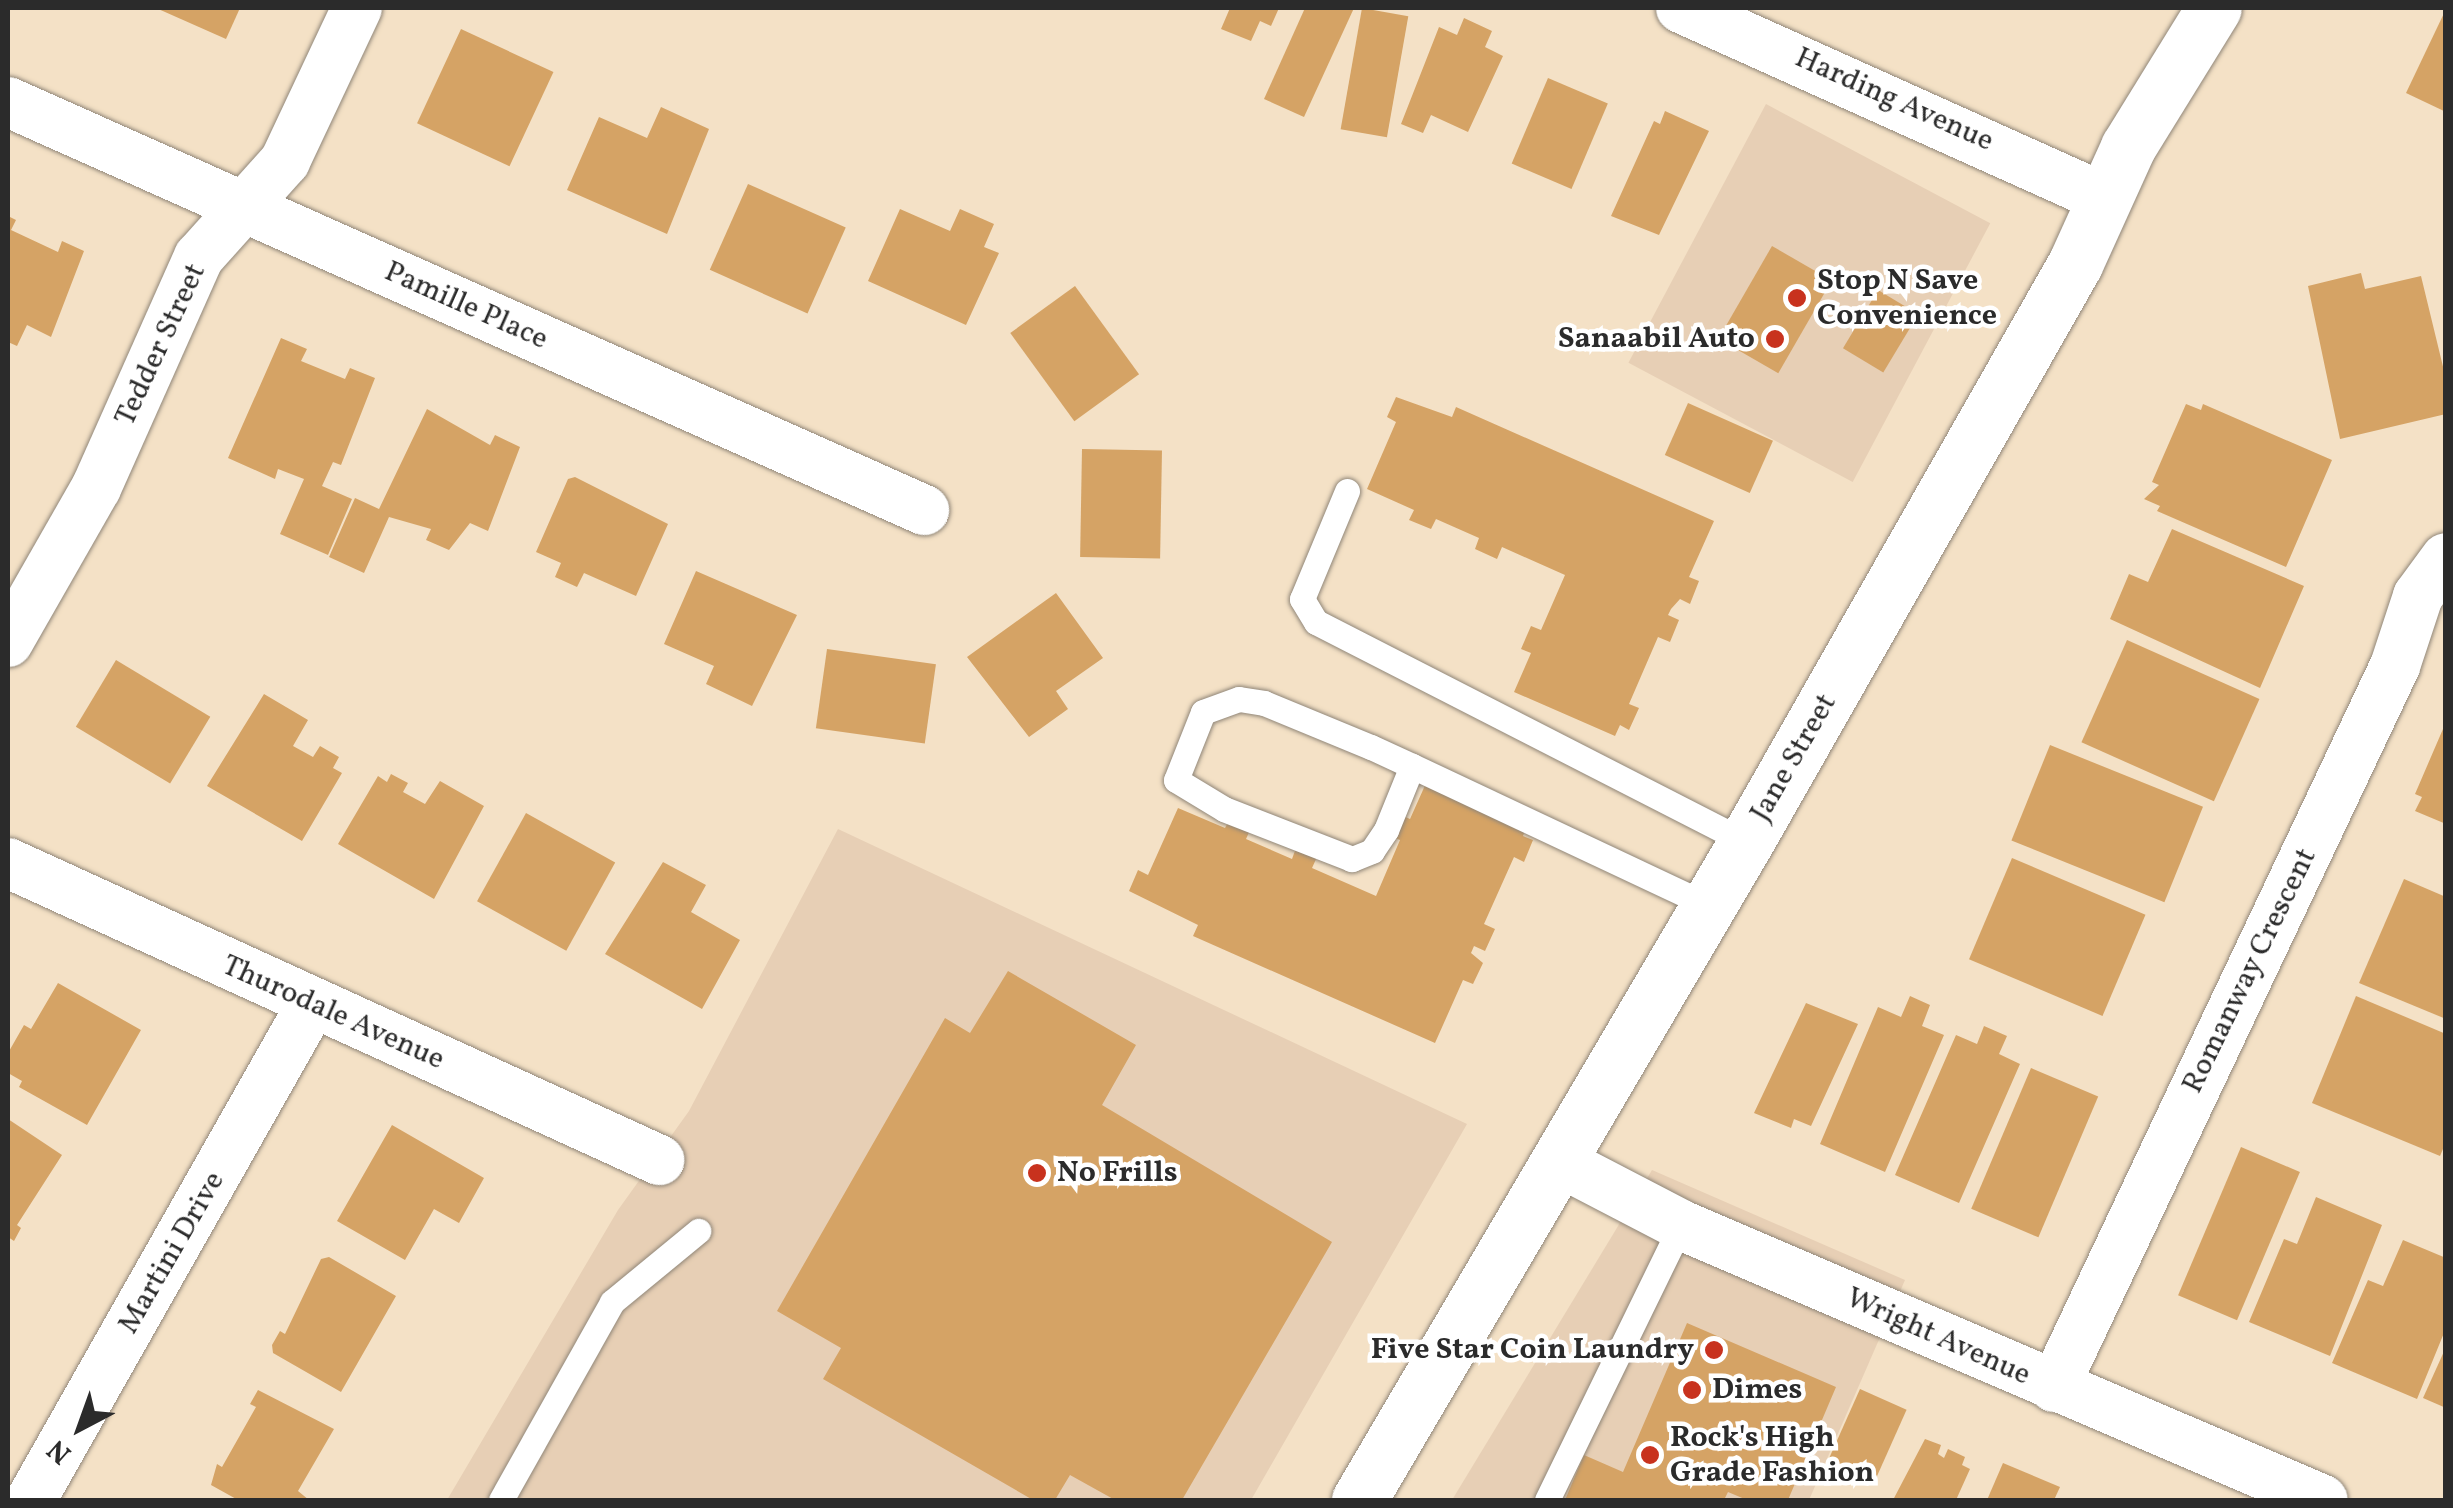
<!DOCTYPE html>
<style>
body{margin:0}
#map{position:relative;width:2453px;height:1508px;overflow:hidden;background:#f4e1c6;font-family:Vollkorn,serif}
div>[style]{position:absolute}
.built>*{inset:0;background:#e7cfb5;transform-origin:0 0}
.building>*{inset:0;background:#d5a365;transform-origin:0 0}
.roads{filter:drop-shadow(0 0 2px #908678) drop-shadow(0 0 2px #908678)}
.service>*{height:25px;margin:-12.5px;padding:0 12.5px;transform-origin:12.5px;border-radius:12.5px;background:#fff}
.minor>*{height:50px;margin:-25px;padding:0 25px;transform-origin:25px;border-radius:25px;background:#fff}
.secondary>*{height:55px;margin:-27.5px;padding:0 27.5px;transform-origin:27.5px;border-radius:27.5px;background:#fff}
.dots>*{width:28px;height:28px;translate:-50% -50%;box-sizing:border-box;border:5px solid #fff;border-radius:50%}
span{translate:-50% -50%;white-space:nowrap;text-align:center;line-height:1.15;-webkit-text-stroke:9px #fff;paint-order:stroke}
.street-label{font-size:30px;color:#2b2b2b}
.poi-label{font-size:30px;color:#2b2b2b;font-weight:700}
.left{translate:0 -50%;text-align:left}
.right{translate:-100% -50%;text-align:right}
.frame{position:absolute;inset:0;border:10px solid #2b2b2b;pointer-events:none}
.north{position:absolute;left:30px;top:1378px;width:100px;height:100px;-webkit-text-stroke:8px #fff;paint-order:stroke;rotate:221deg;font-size:28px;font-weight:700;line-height:40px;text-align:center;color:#2b2b2b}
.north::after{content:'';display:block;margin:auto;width:35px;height:45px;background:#2b2b2b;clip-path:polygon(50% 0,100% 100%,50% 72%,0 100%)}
</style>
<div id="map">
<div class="built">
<i style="left:1766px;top:104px;width:254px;height:293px;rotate:28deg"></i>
<i style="clip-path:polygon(838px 829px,1467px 1124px,1251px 1500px,447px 1500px,618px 1210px,689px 1111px)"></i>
<i style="clip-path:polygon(1652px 1170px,1905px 1280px,1809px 1500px,1452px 1500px)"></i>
</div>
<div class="building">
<i style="clip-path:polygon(156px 8px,240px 8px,226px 39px)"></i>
<i style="clip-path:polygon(1230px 8px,1279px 8px,1271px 26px,1260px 21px,1251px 41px,1221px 29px)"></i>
<i style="clip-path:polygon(1305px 8px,1354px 8px,1304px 117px,1264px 99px)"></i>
<i style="left:1362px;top:8px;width:47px;height:123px;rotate:10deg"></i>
<i style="clip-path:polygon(2446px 9px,2446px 112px,2406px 93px)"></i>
<i style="clip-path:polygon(1464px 18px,1492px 31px,1485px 47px,1503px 56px,1468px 132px,1431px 115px,1423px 133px,1401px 124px,1439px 27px,1457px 35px)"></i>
<i style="left:461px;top:29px;width:102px;height:104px;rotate:25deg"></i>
<i style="left:1548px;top:78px;width:65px;height:93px;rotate:23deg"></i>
<i style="clip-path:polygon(661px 107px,709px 129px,667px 234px,567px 190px,599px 117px,647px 138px)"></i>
<i style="clip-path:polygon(1665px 111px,1709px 131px,1659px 235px,1611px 216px,1654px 121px,1660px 124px)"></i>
<i style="left:748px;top:184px;width:107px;height:94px;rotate:24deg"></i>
<i style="clip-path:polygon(900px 209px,950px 231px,960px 209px,994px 224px,984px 247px,999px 253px,966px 325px,868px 281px)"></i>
<i style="clip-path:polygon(8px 216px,16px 220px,11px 230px,58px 252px,62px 241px,84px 251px,51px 337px,27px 325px,17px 346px,8px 342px)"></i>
<i style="left:1772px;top:246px;width:69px;height:107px;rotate:30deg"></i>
<i style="clip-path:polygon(2361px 273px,2365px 289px,2421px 276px,2446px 379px,2446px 414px,2340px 439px,2308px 286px)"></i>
<i style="left:1075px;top:286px;width:109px;height:80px;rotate:54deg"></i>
<i style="left:1878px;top:290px;width:47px;height:68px;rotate:31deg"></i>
<i style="clip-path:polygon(281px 338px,307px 349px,301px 361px,345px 379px,350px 368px,375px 378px,341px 465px,333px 462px,322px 486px,352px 499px,328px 555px,280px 534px,304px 479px,278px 469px,275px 479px,228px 458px)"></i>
<i style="clip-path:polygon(1396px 397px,1452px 417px,1456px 407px,1714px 521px,1689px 577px,1699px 581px,1690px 604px,1680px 599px,1671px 609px,1668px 615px,1679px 620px,1670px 642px,1658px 637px,1629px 704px,1639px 708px,1629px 730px,1620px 725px,1615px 736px,1514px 692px,1531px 653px,1521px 649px,1531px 626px,1541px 630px,1565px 575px,1502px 547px,1497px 559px,1475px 549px,1479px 538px,1436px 519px,1431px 529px,1409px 520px,1414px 510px,1367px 489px,1396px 422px,1387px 417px)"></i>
<i style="left:1688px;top:403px;width:93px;height:57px;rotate:24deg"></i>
<i style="clip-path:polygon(2186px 404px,2201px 410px,2203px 404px,2332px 460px,2286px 567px,2157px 511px,2160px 506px,2144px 499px,2159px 485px,2152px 482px)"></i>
<i style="clip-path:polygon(427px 409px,490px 445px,495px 435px,520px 447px,488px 531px,470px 523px,449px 550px,426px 540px,431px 529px,389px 517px,364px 573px,329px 557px,355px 498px,379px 509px)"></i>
<i style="left:1082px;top:449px;width:80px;height:108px;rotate:1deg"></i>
<i style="clip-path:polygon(575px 477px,668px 524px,636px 596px,584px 573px,577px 587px,555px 577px,561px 563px,536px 552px,568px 479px)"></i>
<i style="clip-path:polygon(2172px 529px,2304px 586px,2260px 688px,2110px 619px,2129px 574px,2148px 582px)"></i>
<i style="clip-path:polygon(696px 571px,797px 615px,752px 706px,706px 684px,714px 666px,664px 644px)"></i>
<i style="clip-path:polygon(1056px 593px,1103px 658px,1056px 691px,1068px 709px,1029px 737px,967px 657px)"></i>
<i style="left:2127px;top:640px;width:145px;height:112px;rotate:24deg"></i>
<i style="left:827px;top:649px;width:110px;height:80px;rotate:8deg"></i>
<i style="left:116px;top:660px;width:110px;height:78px;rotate:31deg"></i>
<i style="clip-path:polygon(264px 694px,308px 720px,293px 746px,313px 757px,320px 746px,339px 757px,333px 768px,342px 773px,302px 841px,207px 786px)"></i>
<i style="clip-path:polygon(2446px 722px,2446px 824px,2415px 811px,2422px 797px,2415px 794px)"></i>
<i style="left:2050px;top:745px;width:165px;height:103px;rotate:22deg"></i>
<i style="clip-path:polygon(391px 774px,408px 783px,403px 792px,425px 804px,440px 781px,484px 806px,434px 899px,338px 844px,378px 776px,387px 782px)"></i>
<i style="clip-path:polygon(1427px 781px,1527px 825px,1523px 836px,1533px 840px,1524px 862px,1514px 857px,1484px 924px,1495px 929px,1485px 951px,1474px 946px,1471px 953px,1483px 963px,1473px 984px,1463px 980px,1435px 1043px,1193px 936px,1198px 925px,1129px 891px,1138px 870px,1148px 875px,1178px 808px,1225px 828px,1230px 819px,1251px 828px,1246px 839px,1292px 859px,1296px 848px,1317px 857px,1312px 868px,1376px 896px,1400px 840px,1390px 836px,1399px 814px,1410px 819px)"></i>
<i style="left:526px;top:813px;width:102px;height:101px;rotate:29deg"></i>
<i style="left:2012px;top:858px;width:145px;height:110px;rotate:23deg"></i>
<i style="clip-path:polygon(663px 862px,706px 885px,691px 912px,740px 940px,702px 1009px,605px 954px)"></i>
<i style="clip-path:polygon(2404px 879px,2446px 897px,2446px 1019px,2359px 983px)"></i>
<i style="clip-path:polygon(1008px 971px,1136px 1045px,1102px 1105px,1332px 1242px,1182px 1500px,1115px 1500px,1070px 1475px,1055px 1500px,1033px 1500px,823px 1379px,841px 1348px,777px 1311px,945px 1018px,970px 1033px)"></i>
<i style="clip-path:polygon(58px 983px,141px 1030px,87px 1125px,19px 1087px,22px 1081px,8px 1073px,8px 1053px,24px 1025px,31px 1029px)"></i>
<i style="clip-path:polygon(1910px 996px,1930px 1005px,1922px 1026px,1944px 1035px,1885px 1172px,1820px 1144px,1878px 1007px,1901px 1017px)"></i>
<i style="clip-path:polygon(2356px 996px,2446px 1034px,2446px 1142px,2440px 1156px,2312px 1103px)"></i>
<i style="clip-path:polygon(1806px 1003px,1858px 1024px,1811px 1126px,1794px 1119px,1791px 1128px,1754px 1113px)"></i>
<i style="clip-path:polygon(1984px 1026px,2007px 1036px,1999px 1054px,2020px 1064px,1959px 1203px,1895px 1175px,1956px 1035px,1977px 1044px)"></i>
<i style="left:2031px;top:1068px;width:73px;height:153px;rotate:23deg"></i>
<i style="clip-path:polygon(8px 1119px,62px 1155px,17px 1225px,21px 1228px,14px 1241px,8px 1237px)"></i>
<i style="clip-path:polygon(392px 1125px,484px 1178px,459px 1223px,434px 1209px,405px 1260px,337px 1221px)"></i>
<i style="left:2241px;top:1147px;width:64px;height:161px;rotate:23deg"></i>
<i style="clip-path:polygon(2316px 1197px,2382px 1225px,2330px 1356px,2249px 1322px,2284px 1239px,2297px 1244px)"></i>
<i style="clip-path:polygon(2403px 1240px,2446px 1258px,2446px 1328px,2417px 1399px,2332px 1363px,2368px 1280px,2383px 1286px)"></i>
<i style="clip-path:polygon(329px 1257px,396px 1296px,341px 1392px,273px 1353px,272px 1345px,280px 1331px,285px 1334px,321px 1259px)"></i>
<i style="clip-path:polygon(1687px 1323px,1836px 1387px,1788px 1500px,1747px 1500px,1728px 1492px,1724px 1500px,1565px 1500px,1584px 1455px,1623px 1472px)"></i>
<i style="clip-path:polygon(2446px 1347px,2446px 1408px,2423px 1398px)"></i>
<i style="left:1860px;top:1389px;width:51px;height:77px;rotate:24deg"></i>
<i style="clip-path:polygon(258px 1390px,334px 1429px,298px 1491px,309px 1500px,238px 1500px,211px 1485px,217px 1464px,222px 1467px,256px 1407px,250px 1404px)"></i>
<i style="clip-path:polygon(1925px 1439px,1941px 1445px,1938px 1454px,1944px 1458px,1948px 1449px,1965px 1457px,1962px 1465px,1970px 1469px,1956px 1500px,1893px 1500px)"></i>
<i style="clip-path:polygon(2003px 1463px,2060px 1487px,2054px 1500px,1987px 1500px)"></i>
</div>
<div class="roads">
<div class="service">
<i style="left:1347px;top:491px;width:117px;rotate:112.6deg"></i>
<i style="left:1302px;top:599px;width:27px;rotate:59deg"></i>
<i style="left:1316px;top:622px;width:483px;rotate:27.1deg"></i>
<i style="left:1412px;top:766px;width:69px;rotate:112.1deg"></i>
<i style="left:1386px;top:830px;width:25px;rotate:124deg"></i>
<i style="left:1372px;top:851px;width:22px;rotate:158deg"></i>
<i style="left:1352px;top:859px;width:137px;rotate:-158.7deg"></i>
<i style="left:1224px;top:809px;width:56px;rotate:-148.9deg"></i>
<i style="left:1176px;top:780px;width:73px;rotate:-68.3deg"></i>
<i style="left:1203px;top:712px;width:38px;rotate:-20deg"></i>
<i style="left:1239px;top:699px;width:25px;rotate:9deg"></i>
<i style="left:1264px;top:703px;width:116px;rotate:22.4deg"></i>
<i style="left:1371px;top:747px;width:45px;rotate:24.9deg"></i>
<i style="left:1412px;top:766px;width:327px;rotate:25.2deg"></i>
<i style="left:501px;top:1500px;width:227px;rotate:-60.7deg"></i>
<i style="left:612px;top:1302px;width:112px;rotate:-39.5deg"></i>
<i style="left:1547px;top:1500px;width:306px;rotate:-64deg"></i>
</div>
<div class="minor">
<i style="left:1681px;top:8px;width:464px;rotate:24.2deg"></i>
<i style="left:8px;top:102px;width:1003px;rotate:24.01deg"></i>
<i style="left:8px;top:642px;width:177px;rotate:-60.3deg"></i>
<i style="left:96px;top:488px;width:253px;rotate:-66deg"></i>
<i style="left:199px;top:257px;width:129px;rotate:-48.1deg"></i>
<i style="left:285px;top:161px;width:169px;rotate:-64.8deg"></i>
<i style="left:8px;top:863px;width:716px;rotate:24.52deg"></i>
<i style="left:1560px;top:1162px;width:136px;rotate:27.5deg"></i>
<i style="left:1681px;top:1225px;width:698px;rotate:23.19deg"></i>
<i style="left:2054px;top:1387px;width:798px;rotate:-64.69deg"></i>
<i style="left:2395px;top:666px;width:74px;rotate:-71.8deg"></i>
<i style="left:2418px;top:596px;width:47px;rotate:-53.6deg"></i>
<i style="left:31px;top:1500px;width:570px;rotate:-60.47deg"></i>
</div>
<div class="secondary">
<i style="left:1359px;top:1500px;width:763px;rotate:-59.54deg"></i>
<i style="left:1746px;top:842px;width:665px;rotate:-60.35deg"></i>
<i style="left:2075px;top:264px;width:128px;rotate:-65.6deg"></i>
<i style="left:2128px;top:147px;width:163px;rotate:-58.3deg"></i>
</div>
</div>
<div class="dots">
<i style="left:1797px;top:298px;background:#c8321e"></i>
<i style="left:1775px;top:339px;background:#c8321e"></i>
<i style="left:1037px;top:1173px;background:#c8321e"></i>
<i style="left:1714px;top:1350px;background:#c8321e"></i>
<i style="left:1692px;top:1390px;background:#c8321e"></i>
<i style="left:1650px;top:1455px;background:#c8321e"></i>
</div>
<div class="street-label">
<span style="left:1894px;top:100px;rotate:24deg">Harding Avenue</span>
<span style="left:466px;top:306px;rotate:24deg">Pamille Place</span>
<span style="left:161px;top:345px;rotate:-65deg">Tedder Street</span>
<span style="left:1794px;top:758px;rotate:-60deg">Jane Street</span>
<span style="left:2250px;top:971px;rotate:-64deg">Romanway Crescent</span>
<span style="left:333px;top:1013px;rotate:24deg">Thurodale Avenue</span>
<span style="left:172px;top:1253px;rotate:-60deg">Martini Drive</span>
<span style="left:1938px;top:1337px;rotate:24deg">Wright Avenue</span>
</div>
<div class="poi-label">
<span class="left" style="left:1817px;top:298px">Stop N Save<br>Convenience</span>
<span class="right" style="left:1755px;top:339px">Sanaabil Auto</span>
<span class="left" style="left:1057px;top:1173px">No Frills</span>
<span class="right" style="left:1694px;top:1350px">Five Star Coin Laundry</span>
<span class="left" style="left:1712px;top:1390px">Dimes</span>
<span class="left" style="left:1670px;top:1455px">Rock's High<br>Grade Fashion</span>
</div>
<div class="frame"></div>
<div class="north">N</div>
</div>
